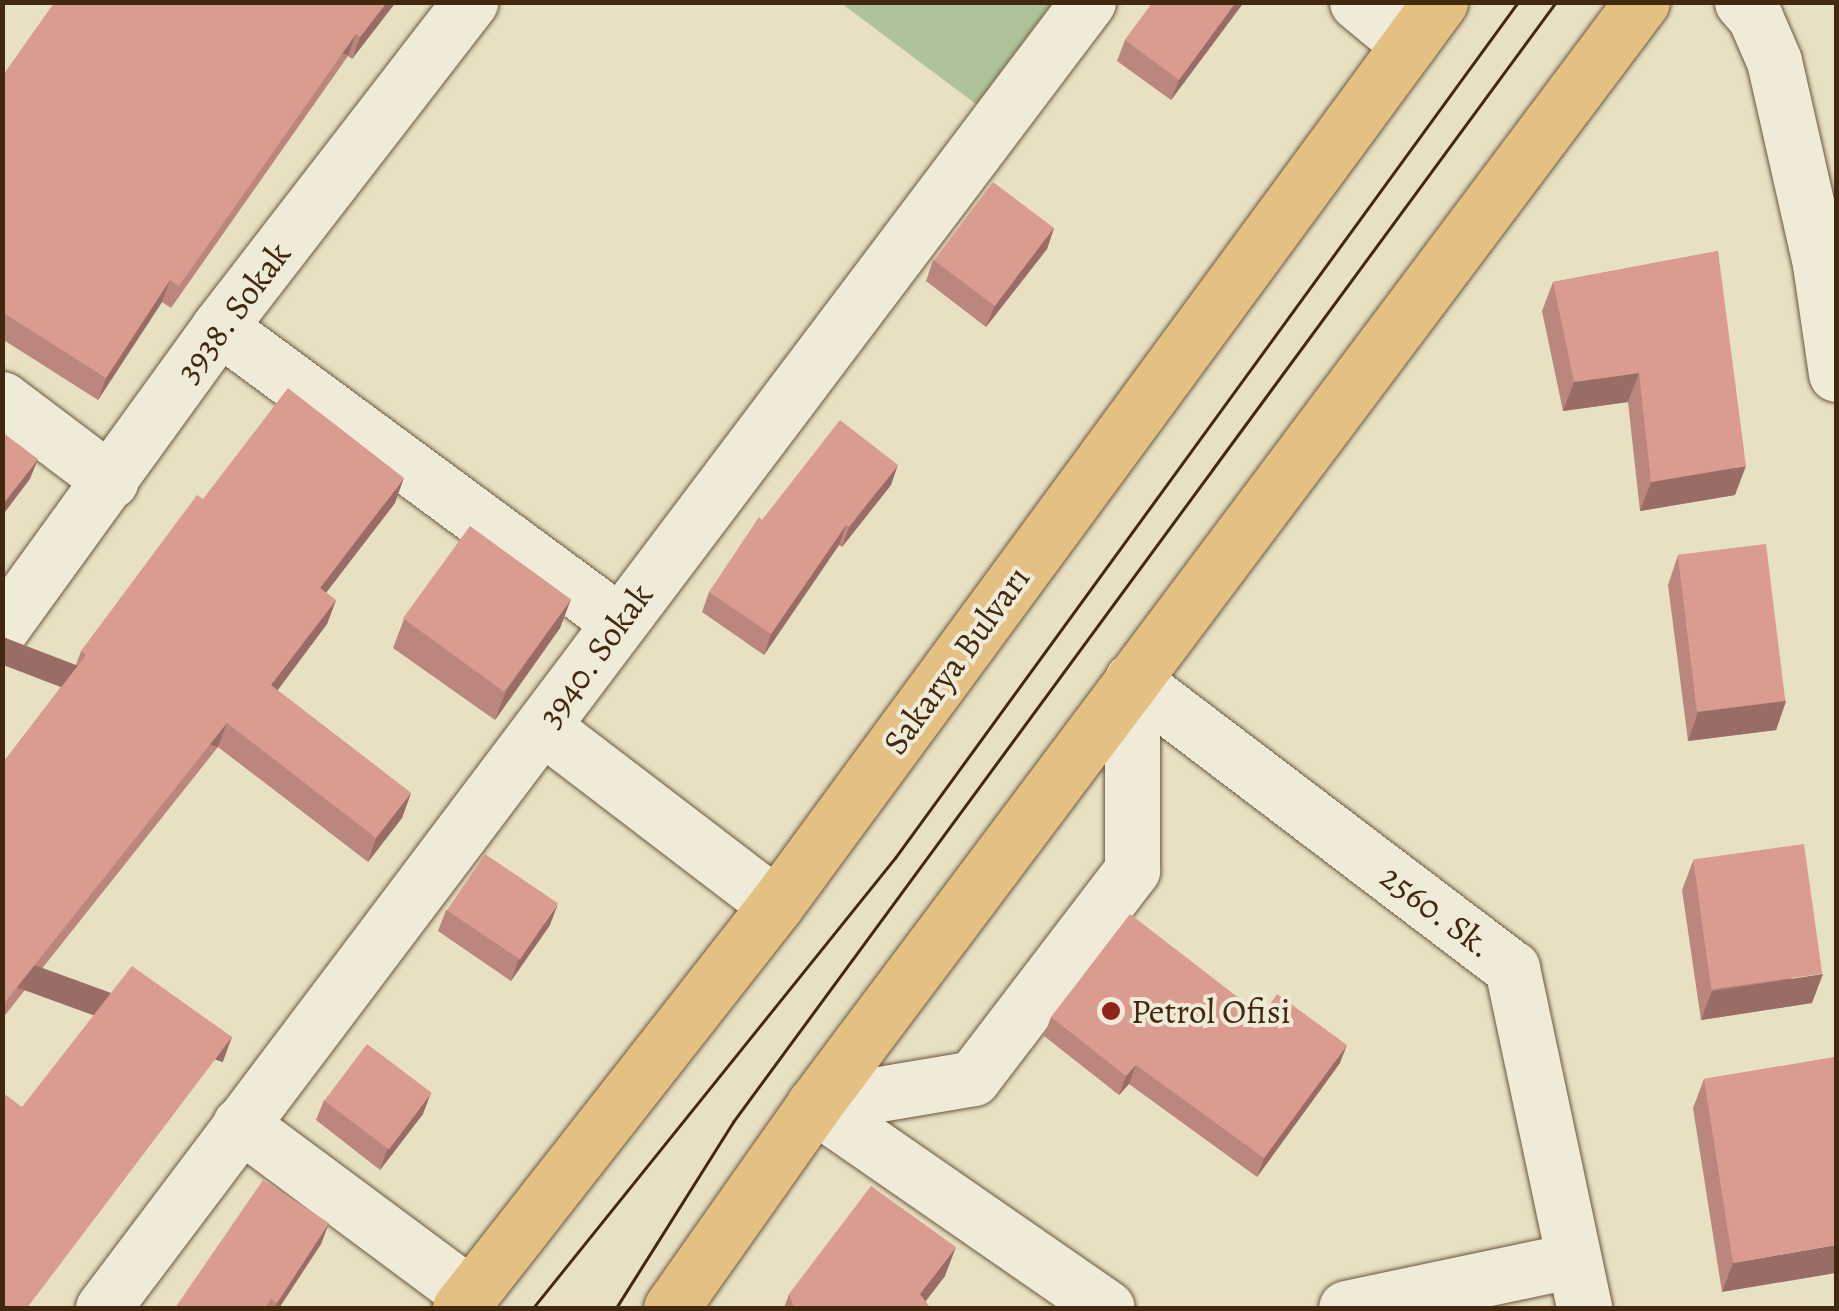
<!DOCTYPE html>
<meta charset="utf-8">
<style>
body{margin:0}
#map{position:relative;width:1839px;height:1311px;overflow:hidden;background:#e7e0c3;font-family:Alegreya,serif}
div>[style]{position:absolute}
.green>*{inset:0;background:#afc399}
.roads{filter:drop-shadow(0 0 2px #6c563d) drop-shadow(0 0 2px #6c563d)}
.minor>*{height:55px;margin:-27.5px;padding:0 27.5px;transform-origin:27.5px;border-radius:27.5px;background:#efebd8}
.major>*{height:55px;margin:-27.5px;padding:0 27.5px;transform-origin:27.5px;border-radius:27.5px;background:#e4c082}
.tram>*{height:2.5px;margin:-1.25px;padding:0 1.25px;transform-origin:1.25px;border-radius:1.25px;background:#432810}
.wall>*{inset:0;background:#bb867d}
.shaded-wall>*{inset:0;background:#996d66;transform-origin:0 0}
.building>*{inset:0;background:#da9c91;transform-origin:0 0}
.dots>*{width:28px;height:28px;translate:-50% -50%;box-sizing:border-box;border:5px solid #efebd8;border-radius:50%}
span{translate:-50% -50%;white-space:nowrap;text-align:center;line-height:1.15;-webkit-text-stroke:8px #efebd8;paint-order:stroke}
.street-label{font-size:35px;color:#432810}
.poi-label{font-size:35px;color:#432810}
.left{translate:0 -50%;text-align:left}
.frame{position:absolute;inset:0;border:5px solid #432810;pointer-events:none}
</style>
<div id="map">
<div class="green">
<i style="clip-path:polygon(841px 3px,1052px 3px,976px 104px)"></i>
</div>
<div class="roads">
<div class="minor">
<i style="left:1357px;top:2px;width:67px;rotate:39.6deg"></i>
<i style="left:1742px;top:2px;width:20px;rotate:49deg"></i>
<i style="left:1755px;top:17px;width:48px;rotate:66.6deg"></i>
<i style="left:1774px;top:61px;width:208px;rotate:77.2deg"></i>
<i style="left:1820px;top:264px;width:111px;rotate:81.7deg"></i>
<i style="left:219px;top:327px;width:497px;rotate:36.4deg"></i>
<i style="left:2px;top:399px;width:136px;rotate:37deg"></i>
<i style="left:2px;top:627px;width:370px;rotate:-54.1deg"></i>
<i style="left:219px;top:327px;width:411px;rotate:-52.3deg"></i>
<i style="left:1132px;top:680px;width:477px;rotate:37.2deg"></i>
<i style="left:1512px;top:968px;width:348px;rotate:78deg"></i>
<i style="left:543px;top:727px;width:293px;rotate:37.4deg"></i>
<i style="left:814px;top:1105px;width:161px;rotate:-9.6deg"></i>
<i style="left:973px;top:1078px;width:262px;rotate:-52.6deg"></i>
<i style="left:1132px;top:870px;width:190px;rotate:-90deg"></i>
<i style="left:814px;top:1105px;width:356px;rotate:34.7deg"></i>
<i style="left:240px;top:1124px;width:287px;rotate:36.6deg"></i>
<i style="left:103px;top:1308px;width:1636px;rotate:-52.98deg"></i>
<i style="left:1346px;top:1308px;width:232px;rotate:-11.9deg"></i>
</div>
<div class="major">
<i style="left:460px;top:1308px;width:512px;rotate:-51.9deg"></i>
<i style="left:776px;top:905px;width:1121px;rotate:-53.67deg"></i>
<i style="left:671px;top:1308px;width:248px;rotate:-54.8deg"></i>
<i style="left:814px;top:1105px;width:1379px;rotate:-53.11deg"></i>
</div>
</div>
<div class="tram">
<i style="left:533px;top:1308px;width:578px;rotate:-51.19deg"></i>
<i style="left:895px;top:858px;width:1059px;rotate:-53.95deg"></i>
<i style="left:616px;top:1308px;width:220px;rotate:-57.8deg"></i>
<i style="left:733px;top:1122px;width:1390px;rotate:-53.69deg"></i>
</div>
<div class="wall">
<i style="clip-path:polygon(55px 2px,396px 2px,352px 59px,348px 56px,171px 308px,162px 302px,98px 400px,2px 339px,2px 77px)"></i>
<i style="clip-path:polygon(1153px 2px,1244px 2px,1171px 100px,1117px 61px,1125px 40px)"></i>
<i style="clip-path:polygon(1054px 228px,1047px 249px,986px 327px,926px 281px,933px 260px)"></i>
<i style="clip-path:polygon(1718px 251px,1735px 495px,1640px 511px,1628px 402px,1563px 411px,1542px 311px,1553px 282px)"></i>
<i style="clip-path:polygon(891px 485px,842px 547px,839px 545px,764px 655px,702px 612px,709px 592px,762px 520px)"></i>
<i style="clip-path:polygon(203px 499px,395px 503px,326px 593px,336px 600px,327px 624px,277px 690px,411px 793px,402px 818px,368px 862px,218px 747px,2px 1019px,2px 764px,74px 670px,81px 651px)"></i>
<i style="clip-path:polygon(1678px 555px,1786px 701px,1776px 730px,1688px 741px,1668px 585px)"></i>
<i style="clip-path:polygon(571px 599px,560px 628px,495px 720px,393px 648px,404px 619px)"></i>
<i style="clip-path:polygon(1693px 861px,1812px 1003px,1701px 1020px,1682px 890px)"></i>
<i style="clip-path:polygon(446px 910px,550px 925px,511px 981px,438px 931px)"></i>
<i style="clip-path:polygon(1051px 1017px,1340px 1063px,1257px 1177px,1129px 1084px,1119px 1095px,1044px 1036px)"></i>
<i style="clip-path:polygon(1836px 1057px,1722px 1292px,1693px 1108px,1704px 1079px)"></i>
<i style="clip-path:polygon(324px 1100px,423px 1114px,380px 1170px,316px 1120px)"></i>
<i style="clip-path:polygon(329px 1223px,321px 1244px,279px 1308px,175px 1308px)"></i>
<i style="clip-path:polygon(945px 1276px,926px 1301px,928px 1308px,784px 1308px,789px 1294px)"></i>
</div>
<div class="shaded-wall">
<i style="clip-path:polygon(387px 2px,396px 2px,352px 59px,360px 37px)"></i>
<i style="clip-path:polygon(1236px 2px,1244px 2px,1171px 100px,1179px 80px)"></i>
<i style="left:356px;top:34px;width:23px;height:308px;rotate:110deg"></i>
<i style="clip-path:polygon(1054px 228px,1047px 249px,986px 327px,994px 307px)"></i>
<i style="clip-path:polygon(170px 280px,162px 302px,98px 400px,106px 378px)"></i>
<i style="clip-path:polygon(1639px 373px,1628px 402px,1563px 411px,1574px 382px)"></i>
<i style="clip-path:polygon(38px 459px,30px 479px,2px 516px,2px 505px)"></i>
<i style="clip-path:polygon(898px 465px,891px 485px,842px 547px,849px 527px)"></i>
<i style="clip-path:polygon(1746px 466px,1735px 495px,1640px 511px,1651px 482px)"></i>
<i style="clip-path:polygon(404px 478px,395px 503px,311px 612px,320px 588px)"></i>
<i style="clip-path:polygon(846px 525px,839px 545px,764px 655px,771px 634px)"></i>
<i style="clip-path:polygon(571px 599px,560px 628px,495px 720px,506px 691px)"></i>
<i style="clip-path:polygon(336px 600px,327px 624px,263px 710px,271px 685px)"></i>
<i style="clip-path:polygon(1786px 701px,1776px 730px,1688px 741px,1698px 712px)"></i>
<i style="left:227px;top:723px;width:26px;height:362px;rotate:111deg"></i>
<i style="clip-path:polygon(411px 793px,402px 818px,368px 862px,376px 838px)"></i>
<i style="clip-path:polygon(558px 904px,550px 925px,511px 981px,518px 961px)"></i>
<i style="clip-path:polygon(1823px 974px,1812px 1003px,1701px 1020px,1712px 991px)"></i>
<i style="left:232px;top:1037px;width:27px;height:340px;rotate:110deg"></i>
<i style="clip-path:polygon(1347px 1045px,1340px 1063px,1257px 1177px,1264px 1158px)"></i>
<i style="clip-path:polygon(1136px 1065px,1129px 1084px,1119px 1095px,1126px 1076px)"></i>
<i style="clip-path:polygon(431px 1093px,423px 1114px,380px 1170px,387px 1150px)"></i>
<i style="clip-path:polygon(329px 1223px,321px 1244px,279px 1308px,275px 1308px,277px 1303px)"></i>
<i style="clip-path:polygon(1836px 1245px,1836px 1273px,1722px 1292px,1733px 1263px)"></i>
<i style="clip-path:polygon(956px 1247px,945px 1276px,920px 1308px,920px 1294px)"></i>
</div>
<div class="building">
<i style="clip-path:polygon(55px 2px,387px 2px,360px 37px,356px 34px,179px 286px,170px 280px,106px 378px,2px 312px,2px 77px)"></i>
<i style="clip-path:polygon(1153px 2px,1236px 2px,1179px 80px,1125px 40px)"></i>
<i style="left:993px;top:182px;width:76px;height:98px;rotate:37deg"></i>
<i style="clip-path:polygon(1718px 251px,1746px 466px,1651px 482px,1639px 373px,1574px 382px,1553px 282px)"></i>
<i style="clip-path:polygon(288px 388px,404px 478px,320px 588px,336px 600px,271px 685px,411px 793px,376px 838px,227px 723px,2px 1006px,2px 764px,86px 655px,81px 651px,197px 495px,203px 499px)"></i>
<i style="clip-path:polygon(840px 420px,898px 465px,849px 527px,846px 525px,771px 634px,709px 592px,759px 517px,762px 520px)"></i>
<i style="clip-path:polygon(2px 432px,38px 459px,2px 505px)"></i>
<i style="left:470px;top:526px;width:125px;height:114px;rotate:36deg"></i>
<i style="left:1766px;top:544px;width:158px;height:89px;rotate:83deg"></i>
<i style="left:1804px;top:844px;width:131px;height:112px;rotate:82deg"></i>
<i style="left:485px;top:854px;width:88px;height:68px;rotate:34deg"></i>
<i style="clip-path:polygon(1130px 914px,1262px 1016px,1277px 994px,1347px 1045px,1264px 1158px,1136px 1065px,1126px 1076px,1051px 1017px)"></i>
<i style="clip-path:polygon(132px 966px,232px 1037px,27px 1308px,2px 1308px,2px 1092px,22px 1107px)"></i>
<i style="left:367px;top:1044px;width:81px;height:71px;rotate:37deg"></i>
<i style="clip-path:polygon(1836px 1057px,1836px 1245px,1733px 1263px,1704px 1079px)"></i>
<i style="clip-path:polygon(263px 1180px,329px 1223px,277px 1303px,271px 1299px,265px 1308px,175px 1308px)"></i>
<i style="clip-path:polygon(871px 1186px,956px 1247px,920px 1294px,929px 1306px,927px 1308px,794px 1308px,789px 1294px)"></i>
</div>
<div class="dots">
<i style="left:1111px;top:1011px;background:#8f2418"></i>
</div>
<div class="street-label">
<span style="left:233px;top:312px;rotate:-53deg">3938. Sokak</span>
<span style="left:595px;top:655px;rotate:-54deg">3940. Sokak</span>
<span style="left:956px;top:660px;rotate:-54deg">Sakarya Bulvarı</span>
<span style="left:1437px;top:911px;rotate:37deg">2560. Sk.</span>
</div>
<div class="poi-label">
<span class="left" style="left:1131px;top:1011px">Petrol Ofisi</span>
</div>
<div class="frame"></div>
</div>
